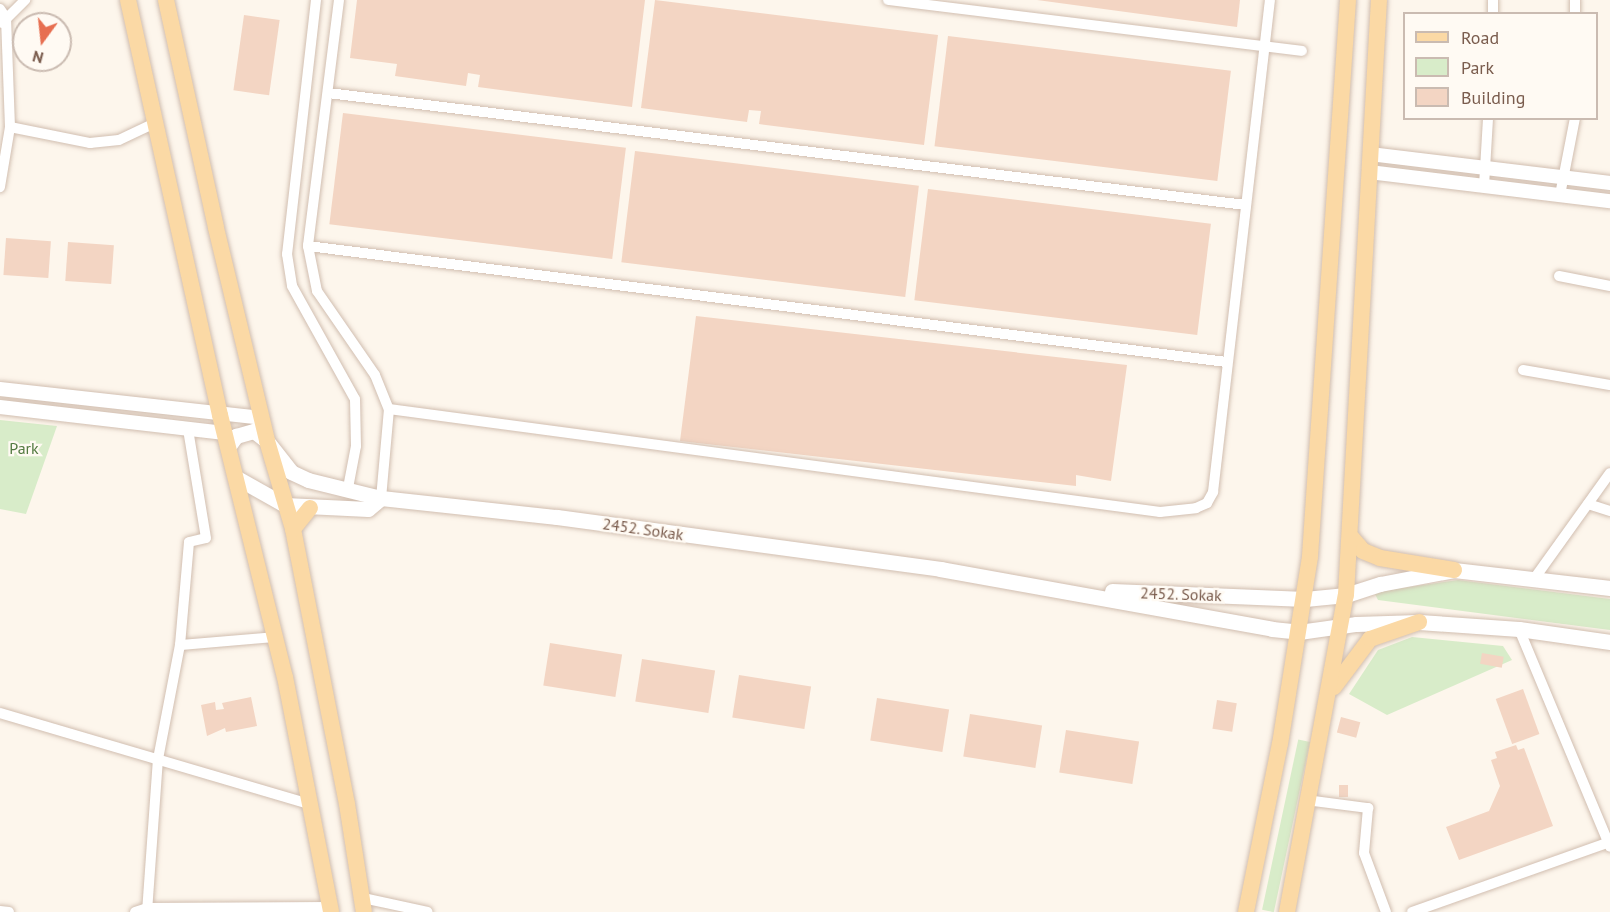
<!DOCTYPE html>
<style>
body{margin:0}
#map{position:relative;width:1610px;height:912px;overflow:hidden;background:#fdf6ec;font-family:"PT Sans",sans-serif}
div>[style]{position:absolute}
.green>*{inset:0;background:#d8ecc9;transform-origin:0 0}
.building>*{inset:0;background:#f3d5c3;transform-origin:0 0}
.roads{filter:drop-shadow(0 0 2px #d1beb0) drop-shadow(0 0 2px #d1beb0)}
.minor>*{height:10px;margin:-5px;padding:0 5px;transform-origin:5px;border-radius:5px;background:#fff}
.tertiary>*{height:14px;margin:-7px;padding:0 7px;transform-origin:7px;border-radius:7px;background:#fff}
.secondary>*{height:15px;margin:-7.5px;padding:0 7.5px;transform-origin:7.5px;border-radius:7.5px;background:#fff}
.primary>*{height:16px;margin:-8px;padding:0 8px;transform-origin:8px;border-radius:8px;background:#fbd9a5}
span{translate:-50% -50%;white-space:nowrap;text-align:center;line-height:1.15;-webkit-text-stroke:4.5px #fffaf3;paint-order:stroke}
.park-label{font-size:16px;color:#537a41}
.street-label{font-size:16px;color:#7a5c4d}
.legend{position:absolute;left:1403px;top:12px;width:195px;height:108px;box-sizing:border-box;background:#fffaf3;border:2px solid #cabbb1;margin:0;padding:8px 10px;list-style:none;font-size:18px;color:#7a5c4d}
.legend li{display:flex;align-items:center;gap:12px;height:30px}
.legend b{width:30px;border:2px solid #cabbb1}
.north{position:absolute;left:12px;top:12px;width:60px;height:60px;box-sizing:border-box;background:#fffaf3;border:2px solid #cabbb1;border-radius:50%;rotate:195deg;font-size:16px;font-weight:700;line-height:24px;text-align:center;color:#7a5c4d}
.north::after{content:'';display:block;margin:auto;width:21px;height:27px;background:#e76f51;clip-path:polygon(50% 0,100% 100%,50% 72%,0 100%)}
</style>
<div id="map">
<div class="green">
<i style="clip-path:polygon(0 420px,57px 426px,26px 514px,0 509px)"></i>
<i style="clip-path:polygon(1458px 580px,1610px 599px,1610px 630px,1378px 600px,1374px 592px)"></i>
<i style="clip-path:polygon(1412px 637px,1503px 646px,1512px 660px,1387px 715px,1349px 694px,1378px 650px)"></i>
<i style="left:1310px;top:742px;width:174px;height:12px;rotate:102deg"></i>
</div>
<div class="building">
<i style="clip-path:polygon(357px 0,645px 0,632px 107px,478px 87px,480px 75px,468px 73px,466px 86px,395px 76px,397px 64px,350px 58px)"></i>
<i style="clip-path:polygon(655px 0,938px 35px,924px 145px,759px 124px,761px 111px,749px 110px,747px 122px,641px 108px)"></i>
<i style="clip-path:polygon(1037px 0,1240px 0,1237px 27px)"></i>
<i style="left:244px;top:15px;width:36px;height:76px;rotate:8deg"></i>
<i style="left:948px;top:36px;width:285px;height:111px;rotate:7deg"></i>
<i style="left:343px;top:113px;width:285px;height:112px;rotate:7deg"></i>
<i style="left:635px;top:151px;width:286px;height:112px;rotate:7deg"></i>
<i style="left:928px;top:189px;width:285px;height:112px;rotate:7deg"></i>
<i style="left:6px;top:238px;width:45px;height:37px;rotate:4deg"></i>
<i style="left:68px;top:242px;width:46px;height:39px;rotate:4deg"></i>
<i style="clip-path:polygon(696px 316px,1127px 365px,1111px 481px,1076px 475px,1076px 486px,680px 441px)"></i>
<i style="left:550px;top:643px;width:73px;height:43px;rotate:9deg"></i>
<i style="left:1482px;top:653px;width:22px;height:11px;rotate:10deg"></i>
<i style="left:642px;top:659px;width:74px;height:43px;rotate:9deg"></i>
<i style="left:739px;top:675px;width:73px;height:43px;rotate:9deg"></i>
<i style="left:1523px;top:689px;width:48px;height:29px;rotate:70deg"></i>
<i style="clip-path:polygon(251px 697px,257px 726px,226px 732px,225px 728px,207px 736px,201px 705px,215px 702px,216px 710px,224px 709px,222px 703px)"></i>
<i style="left:877px;top:698px;width:73px;height:43px;rotate:9deg"></i>
<i style="left:1217px;top:700px;width:20px;height:29px;rotate:9deg"></i>
<i style="left:970px;top:714px;width:73px;height:43px;rotate:9deg"></i>
<i style="left:1341px;top:717px;width:20px;height:16px;rotate:15deg"></i>
<i style="left:1066px;top:730px;width:74px;height:43px;rotate:9deg"></i>
<i style="clip-path:polygon(1516px 745px,1518px 750px,1524px 748px,1553px 826px,1459px 860px,1446px 827px,1489px 811px,1500px 786px,1491px 760px,1497px 758px,1495px 752px)"></i>
<i style="left:1339px;top:785px;width:9px;height:12px"></i>
</div>
<div class="roads">
<div class="minor">
<i style="left:316px;top:0;width:256px;rotate:96.5deg"></i>
<i style="left:287px;top:254px;width:32px;rotate:81deg"></i>
<i style="left:292px;top:286px;width:129px;rotate:60.9deg"></i>
<i style="left:355px;top:399px;width:47px;rotate:88.8deg"></i>
<i style="left:356px;top:446px;width:43px;rotate:100.8deg"></i>
<i style="left:339px;top:0;width:248px;rotate:97.2deg"></i>
<i style="left:308px;top:246px;width:46px;rotate:78.7deg"></i>
<i style="left:317px;top:291px;width:102px;rotate:55.4deg"></i>
<i style="left:375px;top:375px;width:37px;rotate:68deg"></i>
<i style="left:389px;top:409px;width:89px;rotate:95.1deg"></i>
<i style="left:888px;top:0;width:417px;rotate:7deg"></i>
<i style="left:1575px;top:0;width:14px;rotate:90deg"></i>
<i style="left:0;top:9px;width:11px;rotate:56deg"></i>
<i style="left:6px;top:18px;width:109px;rotate:87.9deg"></i>
<i style="left:10px;top:127px;width:61px;rotate:99.5deg"></i>
<i style="left:1493px;top:14px;width:14px;rotate:-90deg"></i>
<i style="left:2px;top:23px;width:33px;rotate:-45deg"></i>
<i style="left:328px;top:93px;width:925px;rotate:6.96deg"></i>
<i style="left:10px;top:127px;width:82px;rotate:11.3deg"></i>
<i style="left:90px;top:143px;width:29px;rotate:-6deg"></i>
<i style="left:119px;top:140px;width:42px;rotate:-25.3deg"></i>
<i style="left:1484px;top:186px;width:68px;rotate:-86.6deg"></i>
<i style="left:1560px;top:195px;width:78px;rotate:-79deg"></i>
<i style="left:308px;top:246px;width:925px;rotate:7.2deg"></i>
<i style="left:1559px;top:276px;width:52px;rotate:11.1deg"></i>
<i style="left:1523px;top:370px;width:88px;rotate:9.8deg"></i>
<i style="left:389px;top:409px;width:778px;rotate:7.61deg"></i>
<i style="left:1160px;top:512px;width:36px;rotate:-6deg"></i>
<i style="left:1196px;top:508px;width:12px;rotate:-24deg"></i>
<i style="left:1207px;top:503px;width:13px;rotate:-61deg"></i>
<i style="left:1213px;top:492px;width:495px;rotate:-83.4deg"></i>
<i style="left:1588px;top:504px;width:23px;rotate:18deg"></i>
<i style="left:1534px;top:579px;width:130px;rotate:-54.4deg"></i>
<i style="left:1519px;top:629px;width:236px;rotate:67.3deg"></i>
<i style="left:180px;top:645px;width:95px;rotate:-4.8deg"></i>
<i style="left:0;top:713px;width:323px;rotate:16.4deg"></i>
<i style="left:1306px;top:800px;width:63px;rotate:7.4deg"></i>
<i style="left:1368px;top:808px;width:45px;rotate:95.1deg"></i>
<i style="left:1364px;top:853px;width:63px;rotate:69.6deg"></i>
<i style="left:363px;top:898px;width:66px;rotate:12.2deg"></i>
<i style="left:0;top:911px;width:9px;rotate:6deg"></i>
<i style="left:135px;top:912px;width:13px;rotate:-18deg"></i>
<i style="left:147px;top:908px;width:184px;rotate:-0.3deg"></i>
<i style="left:147px;top:912px;width:153px;rotate:-85.9deg"></i>
<i style="left:158px;top:759px;width:116px;rotate:-79.1deg"></i>
<i style="left:180px;top:645px;width:103px;rotate:-85deg"></i>
<i style="left:189px;top:542px;width:17px;rotate:-13deg"></i>
<i style="left:206px;top:538px;width:110px;rotate:-99.4deg"></i>
<i style="left:1412px;top:912px;width:210px;rotate:-19.5deg"></i>
</div>
<div class="tertiary">
<i style="left:1370px;top:154px;width:242px;rotate:6.9deg"></i>
<i style="left:1369px;top:172px;width:243px;rotate:6.9deg"></i>
<i style="left:0;top:389px;width:263px;rotate:6.3deg"></i>
<i style="left:0;top:407px;width:226px;rotate:6.6deg"></i>
</div>
<div class="secondary">
<i style="left:228px;top:447px;width:14px;rotate:-54deg"></i>
<i style="left:236px;top:436px;width:19px;rotate:-16deg"></i>
<i style="left:254px;top:431px;width:16px;rotate:38deg"></i>
<i style="left:267px;top:441px;width:39px;rotate:52deg"></i>
<i style="left:291px;top:472px;width:19px;rotate:25deg"></i>
<i style="left:308px;top:480px;width:75px;rotate:13.9deg"></i>
<i style="left:381px;top:498px;width:177px;rotate:6.2deg"></i>
<i style="left:557px;top:517px;width:387px;rotate:7.7deg"></i>
<i style="left:940px;top:569px;width:337px;rotate:10.2deg"></i>
<i style="left:1272px;top:629px;width:27px;rotate:6deg"></i>
<i style="left:1299px;top:632px;width:58px;rotate:-8deg"></i>
<i style="left:1356px;top:624px;width:63px;rotate:-1.8deg"></i>
<i style="left:1419px;top:622px;width:100px;rotate:4deg"></i>
<i style="left:1519px;top:629px;width:92px;rotate:8.1deg"></i>
<i style="left:237px;top:478px;width:55px;rotate:29.4deg"></i>
<i style="left:285px;top:505px;width:83px;rotate:2.8deg"></i>
<i style="left:368px;top:509px;width:17px;rotate:-40deg"></i>
<i style="left:1112px;top:591px;width:193px;rotate:2.4deg"></i>
<i style="left:1305px;top:599px;width:41px;rotate:-5.6deg"></i>
<i style="left:1346px;top:595px;width:36px;rotate:-18deg"></i>
<i style="left:1380px;top:584px;width:75px;rotate:-10.7deg"></i>
<i style="left:1454px;top:570px;width:157px;rotate:6.6deg"></i>
</div>
<div class="primary">
<i style="left:128px;top:0;width:425px;rotate:77.5deg"></i>
<i style="left:220px;top:415px;width:270px;rotate:76.1deg"></i>
<i style="left:285px;top:677px;width:239px;rotate:78.9deg"></i>
<i style="left:166px;top:0;width:233px;rotate:77.6deg"></i>
<i style="left:216px;top:228px;width:219px;rotate:76.5deg"></i>
<i style="left:267px;top:441px;width:92px;rotate:73.5deg"></i>
<i style="left:293px;top:529px;width:280px;rotate:78.9deg"></i>
<i style="left:347px;top:804px;width:109px;rotate:81.1deg"></i>
<i style="left:293px;top:529px;width:27px;rotate:-51deg"></i>
<i style="left:1351px;top:537px;width:18px;rotate:49deg"></i>
<i style="left:1363px;top:551px;width:18px;rotate:22deg"></i>
<i style="left:1380px;top:558px;width:75px;rotate:9.2deg"></i>
<i style="left:1334px;top:687px;width:60px;rotate:-53.1deg"></i>
<i style="left:1370px;top:639px;width:52px;rotate:-19.1deg"></i>
<i style="left:1246px;top:912px;width:171px;rotate:-78.6deg"></i>
<i style="left:1280px;top:744px;width:190px;rotate:-80.9deg"></i>
<i style="left:1310px;top:556px;width:557px;rotate:-86.09deg"></i>
<i style="left:1287px;top:912px;width:322px;rotate:-79.5deg"></i>
<i style="left:1346px;top:595px;width:596px;rotate:-86.83deg"></i>
</div>
</div>
<div class="park-label">
<span style="left:24px;top:448px">Park</span>
</div>
<div class="street-label">
<span style="left:643px;top:529px;rotate:8deg">2452. Sokak</span>
<span style="left:1181px;top:594px;rotate:2deg">2452. Sokak</span>
</div>
<ul class="legend">
<li><b style="height:8px;background:#fbd9a5"></b>Road</li>
<li><b style="height:16px;background:#d8ecc9"></b>Park</li>
<li><b style="height:16px;background:#f3d5c3"></b>Building</li>
</ul>
<div class="north">N</div>
</div>
